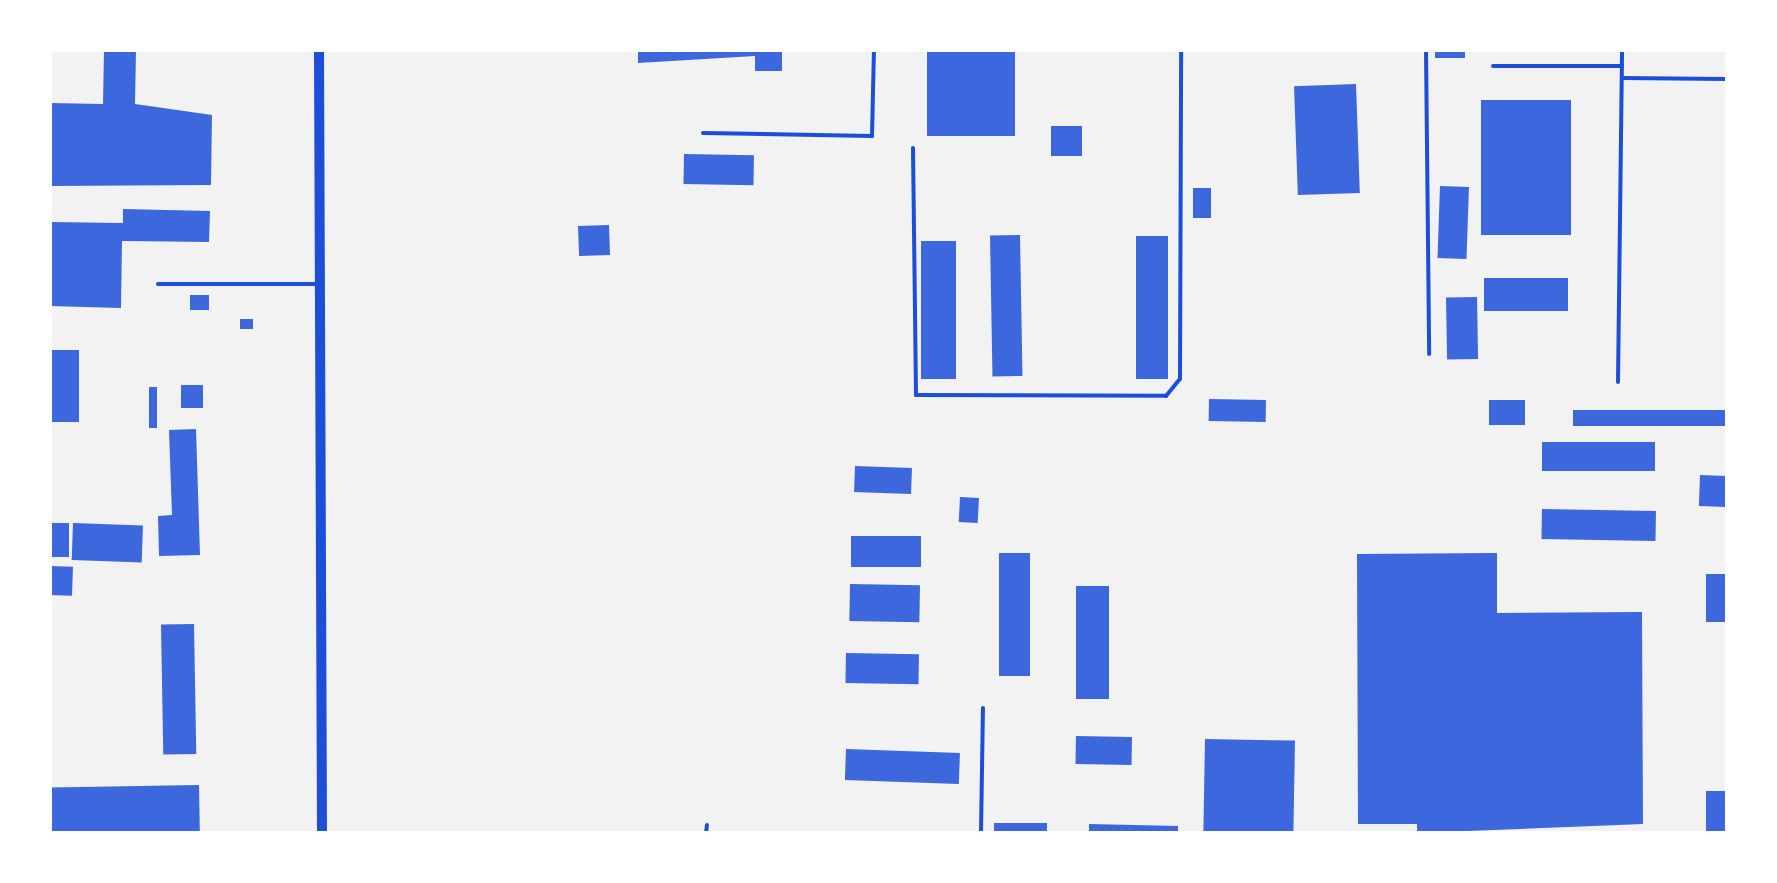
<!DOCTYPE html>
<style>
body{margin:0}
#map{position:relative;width:1777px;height:883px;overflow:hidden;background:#f2f2f2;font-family:"Times New Roman",serif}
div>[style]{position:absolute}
.building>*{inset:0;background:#3d67dc;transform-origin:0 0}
.service>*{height:4px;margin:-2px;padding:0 2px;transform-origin:2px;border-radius:2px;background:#1d4ed8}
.tertiary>*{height:10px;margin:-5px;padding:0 5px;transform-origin:5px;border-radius:5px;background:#1d4ed8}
span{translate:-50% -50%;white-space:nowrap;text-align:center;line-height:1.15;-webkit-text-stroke:8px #fff;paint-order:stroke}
.frame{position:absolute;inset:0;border:52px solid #fff;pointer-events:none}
</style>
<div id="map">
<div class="building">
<i style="clip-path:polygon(104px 50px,136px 50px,135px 104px,212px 115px,211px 185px,50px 186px,50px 103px,103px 104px)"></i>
<i style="clip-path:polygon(638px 50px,782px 50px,782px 71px,755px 71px,755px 56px,638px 63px)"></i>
<i style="left:927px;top:50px;width:88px;height:86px"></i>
<i style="left:1435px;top:50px;width:30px;height:8px"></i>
<i style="left:1356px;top:84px;width:109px;height:62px;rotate:88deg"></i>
<i style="left:1481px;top:100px;width:90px;height:135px"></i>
<i style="left:1051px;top:126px;width:31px;height:30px"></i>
<i style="left:684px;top:154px;width:70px;height:30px;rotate:1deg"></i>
<i style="left:1440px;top:186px;width:29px;height:72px;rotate:2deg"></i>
<i style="left:1193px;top:188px;width:18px;height:30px"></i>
<i style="clip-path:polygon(123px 209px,210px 211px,209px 242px,122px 241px,121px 308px,50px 306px,50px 222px,123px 223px)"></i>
<i style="left:609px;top:225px;width:30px;height:31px;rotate:88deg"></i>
<i style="left:1020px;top:235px;width:141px;height:30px;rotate:89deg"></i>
<i style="left:1136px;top:236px;width:32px;height:143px"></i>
<i style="left:921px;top:241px;width:35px;height:138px"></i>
<i style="left:1484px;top:278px;width:84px;height:33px"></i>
<i style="left:190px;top:295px;width:19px;height:15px"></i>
<i style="left:1477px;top:297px;width:62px;height:31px;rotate:89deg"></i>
<i style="left:240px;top:319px;width:13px;height:10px"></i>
<i style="left:50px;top:350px;width:29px;height:72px"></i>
<i style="left:181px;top:385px;width:22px;height:23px"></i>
<i style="left:149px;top:387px;width:8px;height:41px"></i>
<i style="left:1209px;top:399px;width:57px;height:22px;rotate:1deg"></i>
<i style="left:1489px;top:400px;width:36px;height:25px"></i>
<i style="left:1573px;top:410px;width:154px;height:16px"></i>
<i style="clip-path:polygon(196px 429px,200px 555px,159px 556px,158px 516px,172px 515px,169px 430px)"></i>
<i style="left:1655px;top:442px;width:29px;height:113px;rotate:90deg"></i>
<i style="left:855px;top:466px;width:57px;height:26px;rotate:2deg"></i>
<i style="left:1700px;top:475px;width:27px;height:31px;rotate:2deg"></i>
<i style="left:960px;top:497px;width:19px;height:25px;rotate:3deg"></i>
<i style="left:1542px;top:509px;width:114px;height:30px;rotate:1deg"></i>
<i style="left:50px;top:523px;width:19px;height:34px"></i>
<i style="left:73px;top:523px;width:70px;height:37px;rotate:2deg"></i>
<i style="left:921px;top:536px;width:31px;height:70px;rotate:90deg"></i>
<i style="left:999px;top:553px;width:31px;height:123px"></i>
<i style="clip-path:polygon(1497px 553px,1497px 613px,1642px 612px,1643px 824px,1417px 833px,1417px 824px,1358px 824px,1357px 554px)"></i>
<i style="left:50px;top:566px;width:23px;height:29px;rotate:2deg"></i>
<i style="left:1706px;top:574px;width:21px;height:48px"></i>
<i style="left:850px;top:584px;width:70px;height:37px;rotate:1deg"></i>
<i style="left:1076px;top:586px;width:33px;height:113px"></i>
<i style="left:194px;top:624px;width:130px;height:33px;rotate:89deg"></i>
<i style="left:846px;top:653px;width:73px;height:30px;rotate:1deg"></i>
<i style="left:1076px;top:736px;width:56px;height:28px;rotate:1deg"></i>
<i style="left:1205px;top:739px;width:90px;height:94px;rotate:1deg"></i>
<i style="left:846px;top:749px;width:114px;height:31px;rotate:2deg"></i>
<i style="left:199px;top:785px;width:48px;height:149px;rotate:89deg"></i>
<i style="left:1706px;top:791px;width:21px;height:42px"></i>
<i style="left:994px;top:823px;width:53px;height:10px"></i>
<i style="clip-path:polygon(1089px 824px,1178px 826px,1178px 833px,1089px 833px)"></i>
</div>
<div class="service">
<i style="left:1426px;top:50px;width:304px;rotate:89.4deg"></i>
<i style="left:1493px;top:66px;width:129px"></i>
<i style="left:1622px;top:78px;width:105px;rotate:0.5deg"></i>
<i style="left:703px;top:133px;width:169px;rotate:1deg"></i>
<i style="left:872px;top:136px;width:86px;rotate:-88.7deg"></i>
<i style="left:913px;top:148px;width:247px;rotate:89.3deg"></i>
<i style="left:916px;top:395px;width:250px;rotate:0.2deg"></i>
<i style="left:1166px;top:396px;width:22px;rotate:-51deg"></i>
<i style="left:1180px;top:379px;width:329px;rotate:-89.8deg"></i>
<i style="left:158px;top:284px;width:159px"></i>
<i style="left:1618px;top:382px;width:332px;rotate:-89.3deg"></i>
<i style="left:706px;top:833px;width:8px;rotate:-83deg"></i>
<i style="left:981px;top:833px;width:125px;rotate:-89.1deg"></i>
</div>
<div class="tertiary">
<i style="left:319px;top:50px;width:783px;rotate:89.78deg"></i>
</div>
<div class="frame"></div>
</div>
